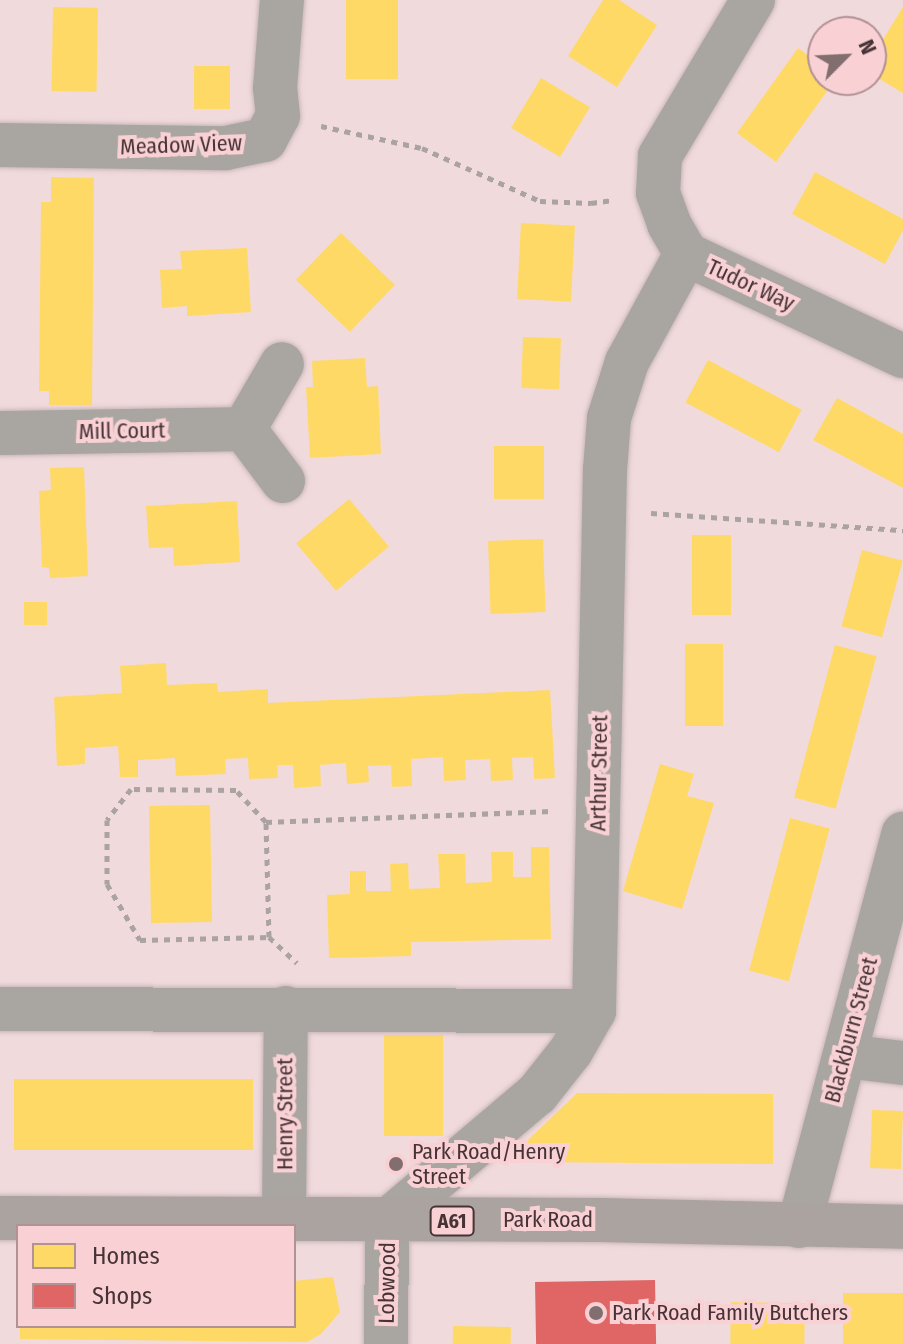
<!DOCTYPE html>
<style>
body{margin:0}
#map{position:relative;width:903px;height:1344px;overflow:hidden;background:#f0dadc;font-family:"Fira Sans Condensed",sans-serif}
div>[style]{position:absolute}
.homes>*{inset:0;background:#ffd966;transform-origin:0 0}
.shops>*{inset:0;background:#e06666;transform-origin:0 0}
.path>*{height:5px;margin-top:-2.5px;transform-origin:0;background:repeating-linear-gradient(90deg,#aaa3a1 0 6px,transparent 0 12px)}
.roads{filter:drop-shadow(0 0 2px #c9b7b9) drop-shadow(0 0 2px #c9b7b9)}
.minor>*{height:44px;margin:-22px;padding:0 22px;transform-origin:22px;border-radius:22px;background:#a9a5a1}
.highway>*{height:44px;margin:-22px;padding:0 22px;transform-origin:22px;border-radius:22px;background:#aaa3a0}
.dots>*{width:22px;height:22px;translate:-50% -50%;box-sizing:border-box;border:4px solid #f9d1d5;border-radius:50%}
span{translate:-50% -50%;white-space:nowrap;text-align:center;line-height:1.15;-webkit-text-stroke:8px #f9d1d5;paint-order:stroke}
.shield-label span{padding:2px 6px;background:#f9d1d5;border:2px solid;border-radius:6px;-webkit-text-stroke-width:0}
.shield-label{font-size:20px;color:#463335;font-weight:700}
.street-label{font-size:22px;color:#463335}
.poi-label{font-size:22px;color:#463335}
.left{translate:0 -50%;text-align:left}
.legend{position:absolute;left:16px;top:1224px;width:280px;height:104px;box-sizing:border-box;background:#f9d1d5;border:2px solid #b19295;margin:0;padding:10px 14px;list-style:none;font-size:24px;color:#463335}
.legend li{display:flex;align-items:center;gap:16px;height:40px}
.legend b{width:40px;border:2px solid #b19295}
.north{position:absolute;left:807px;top:16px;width:80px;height:80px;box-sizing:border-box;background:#f9d1d5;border:2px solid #b19295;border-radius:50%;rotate:66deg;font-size:22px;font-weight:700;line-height:32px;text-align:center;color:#463335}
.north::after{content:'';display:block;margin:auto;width:28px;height:36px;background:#826d6f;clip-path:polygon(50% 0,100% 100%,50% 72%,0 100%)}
</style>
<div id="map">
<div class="homes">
<i style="left:346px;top:0;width:52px;height:79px"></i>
<i style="clip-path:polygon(603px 0,619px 0,657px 25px,617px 87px,568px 56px)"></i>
<i style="left:53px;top:7px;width:45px;height:84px;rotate:1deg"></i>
<i style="clip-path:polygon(903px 7px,903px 93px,871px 74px,871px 59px)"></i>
<i style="clip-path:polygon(798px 48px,823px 66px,823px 80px,835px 80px,776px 162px,737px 133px)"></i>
<i style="left:194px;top:66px;width:36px;height:43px"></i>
<i style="left:541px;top:78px;width:57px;height:58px;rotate:31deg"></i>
<i style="clip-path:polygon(815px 172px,903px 219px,903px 230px,885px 264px,792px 214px)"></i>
<i style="clip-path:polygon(51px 177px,94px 178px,92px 405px,49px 405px,49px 391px,39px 391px,41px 202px,51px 202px)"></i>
<i style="left:521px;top:223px;width:54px;height:76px;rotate:3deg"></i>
<i style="left:341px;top:233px;width:75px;height:65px;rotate:44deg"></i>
<i style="clip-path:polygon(247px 248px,251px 312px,187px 316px,187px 306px,162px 308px,160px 270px,182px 269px,180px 251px)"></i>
<i style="left:523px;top:337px;width:38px;height:51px;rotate:2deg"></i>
<i style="clip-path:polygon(365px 358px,367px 387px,378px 386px,381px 454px,310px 458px,306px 387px,313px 387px,312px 361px)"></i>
<i style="left:708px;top:360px;width:106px;height:48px;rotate:28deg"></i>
<i style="clip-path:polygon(837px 398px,903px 434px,903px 488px,813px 440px)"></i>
<i style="left:494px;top:446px;width:50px;height:53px"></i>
<i style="clip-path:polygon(84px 467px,88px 576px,50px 578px,49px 568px,42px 567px,39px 491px,51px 490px,50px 468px)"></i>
<i style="left:349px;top:499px;width:62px;height:69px;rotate:50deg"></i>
<i style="clip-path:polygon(237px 501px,240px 562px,174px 566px,173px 547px,149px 548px,146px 506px)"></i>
<i style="left:731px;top:535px;width:80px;height:39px;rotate:90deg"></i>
<i style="left:543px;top:539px;width:73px;height:55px;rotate:88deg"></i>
<i style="left:862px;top:550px;width:42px;height:79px;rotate:15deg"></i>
<i style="left:24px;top:602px;width:23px;height:23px"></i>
<i style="left:685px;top:644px;width:38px;height:82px"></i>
<i style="left:835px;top:645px;width:43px;height:158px;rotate:15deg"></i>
<i style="clip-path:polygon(166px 663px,167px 685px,217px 683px,218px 692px,268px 689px,268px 703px,550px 690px,555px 778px,534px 779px,533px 757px,512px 758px,513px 780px,491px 781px,490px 759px,465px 760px,466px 780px,444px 781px,443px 757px,411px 759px,412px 786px,392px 787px,391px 765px,368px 766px,369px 782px,347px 784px,346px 763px,320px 765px,321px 786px,294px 788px,293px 765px,277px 765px,278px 778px,249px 779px,248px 758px,225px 759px,226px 774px,176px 776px,175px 758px,138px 760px,138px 777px,120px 777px,118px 746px,85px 748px,85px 764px,57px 766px,54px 697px,122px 693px,120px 666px)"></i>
<i style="clip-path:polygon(660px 764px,694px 774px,687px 796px,714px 803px,682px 909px,623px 891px)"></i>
<i style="left:210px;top:805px;width:117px;height:61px;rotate:89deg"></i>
<i style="left:790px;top:818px;width:41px;height:158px;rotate:15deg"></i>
<i style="clip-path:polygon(531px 847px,549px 847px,551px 939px,411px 942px,411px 956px,329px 958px,327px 895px,350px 894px,350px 871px,366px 871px,366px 891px,391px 891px,390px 864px,408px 863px,409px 889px,440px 888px,438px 854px,465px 854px,466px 883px,492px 882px,491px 852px,513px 852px,513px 877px,531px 877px)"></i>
<i style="left:384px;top:1035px;width:59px;height:101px"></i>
<i style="left:253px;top:1079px;width:71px;height:239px;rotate:90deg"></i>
<i style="clip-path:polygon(577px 1093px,773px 1094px,773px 1164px,527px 1162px,527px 1141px)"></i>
<i style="left:872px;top:1110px;width:31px;height:58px;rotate:2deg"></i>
<i style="clip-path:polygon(333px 1277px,340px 1312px,321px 1334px,307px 1342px,20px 1339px,20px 1326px,294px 1326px,294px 1281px)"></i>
<i style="left:843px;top:1293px;width:60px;height:51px"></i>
<i style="left:731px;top:1302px;width:74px;height:42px;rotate:1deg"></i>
<i style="left:453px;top:1326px;width:58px;height:18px;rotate:1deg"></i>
</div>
<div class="shops">
<i style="left:655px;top:1280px;width:64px;height:120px;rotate:89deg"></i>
</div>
<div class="path">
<i style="left:321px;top:126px;width:103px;rotate:12.3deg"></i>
<i style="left:422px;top:148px;width:129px;rotate:24.2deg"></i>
<i style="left:540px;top:201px;width:51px;rotate:2.2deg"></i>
<i style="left:591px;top:203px;width:22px;rotate:-8deg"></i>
<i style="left:651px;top:513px;width:253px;rotate:3.9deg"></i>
<i style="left:266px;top:822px;width:44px;rotate:-133.2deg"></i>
<i style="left:236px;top:790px;width:105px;rotate:-179.5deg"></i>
<i style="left:131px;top:789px;width:39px;rotate:128deg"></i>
<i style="left:107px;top:820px;width:64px;rotate:90deg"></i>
<i style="left:107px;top:884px;width:65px;rotate:59.5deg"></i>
<i style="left:140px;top:940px;width:129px;rotate:-1.3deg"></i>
<i style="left:269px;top:937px;width:115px;rotate:-91.5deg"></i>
<i style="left:266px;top:822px;width:286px;rotate:-2.2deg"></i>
<i style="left:269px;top:937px;width:38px;rotate:43deg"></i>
</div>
<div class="roads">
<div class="minor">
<i style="left:753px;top:0;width:182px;rotate:120.8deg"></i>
<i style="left:660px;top:156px;width:37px;rotate:93deg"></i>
<i style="left:658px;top:193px;width:33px;rotate:70deg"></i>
<i style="left:669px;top:224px;width:34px;rotate:60deg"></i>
<i style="left:686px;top:254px;width:240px;rotate:25.2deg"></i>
<i style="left:0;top:145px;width:226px;rotate:0.8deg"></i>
<i style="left:226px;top:148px;width:40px;rotate:-12deg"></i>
<i style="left:265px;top:140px;width:27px;rotate:-62deg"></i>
<i style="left:278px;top:116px;width:28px;rotate:-96deg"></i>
<i style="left:275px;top:88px;width:88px;rotate:-85.5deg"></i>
<i style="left:244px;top:429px;width:75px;rotate:-59.7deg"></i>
<i style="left:244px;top:429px;width:65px;rotate:53.1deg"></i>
<i style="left:0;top:433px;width:244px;rotate:-0.9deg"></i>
<i style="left:0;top:1009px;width:594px;rotate:0.19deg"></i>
<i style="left:845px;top:1056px;width:58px;rotate:6.9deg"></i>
<i style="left:284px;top:1219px;width:211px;rotate:-89.5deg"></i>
<i style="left:799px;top:1226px;width:406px;rotate:-75.1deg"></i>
<i style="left:386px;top:1344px;width:123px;rotate:-89.5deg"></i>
<i style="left:387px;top:1221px;width:197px;rotate:-40.3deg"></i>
<i style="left:537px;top:1094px;width:55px;rotate:-51.7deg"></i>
<i style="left:571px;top:1051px;width:46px;rotate:-60.1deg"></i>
<i style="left:594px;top:1011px;width:541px;rotate:-88.84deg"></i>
<i style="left:605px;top:470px;width:52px;rotate:-85.6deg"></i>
<i style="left:609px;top:418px;width:59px;rotate:-72.2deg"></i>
<i style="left:627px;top:362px;width:123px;rotate:-61.4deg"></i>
</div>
<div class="highway">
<i style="left:0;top:1218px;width:601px;rotate:0.19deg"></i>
<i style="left:601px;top:1220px;width:302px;rotate:1.3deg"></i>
</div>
</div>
<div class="dots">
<i style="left:396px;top:1164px;background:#826d6f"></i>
<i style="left:596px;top:1313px;background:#826d6f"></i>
</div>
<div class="shield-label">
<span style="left:452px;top:1221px">A61</span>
</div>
<div class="street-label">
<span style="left:181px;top:145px;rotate:-2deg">Meadow View</span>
<span style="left:751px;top:285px;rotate:25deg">Tudor Way</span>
<span style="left:122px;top:431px;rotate:-1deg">Mill Court</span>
<span style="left:599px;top:773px;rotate:-89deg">Arthur Street</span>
<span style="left:851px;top:1030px;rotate:-75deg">Blackburn Street</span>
<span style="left:285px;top:1114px;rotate:-90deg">Henry Street</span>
<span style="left:548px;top:1220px">Park Road</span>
<span style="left:387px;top:1283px;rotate:-89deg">Lobwood</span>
</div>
<div class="poi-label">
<span class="left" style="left:412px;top:1164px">Park Road/Henry<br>Street</span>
<span class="left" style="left:612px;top:1313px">Park Road Family Butchers</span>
</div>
<ul class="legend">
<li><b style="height:22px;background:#ffd966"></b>Homes</li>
<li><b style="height:22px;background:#e06666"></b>Shops</li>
</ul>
<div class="north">N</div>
</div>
